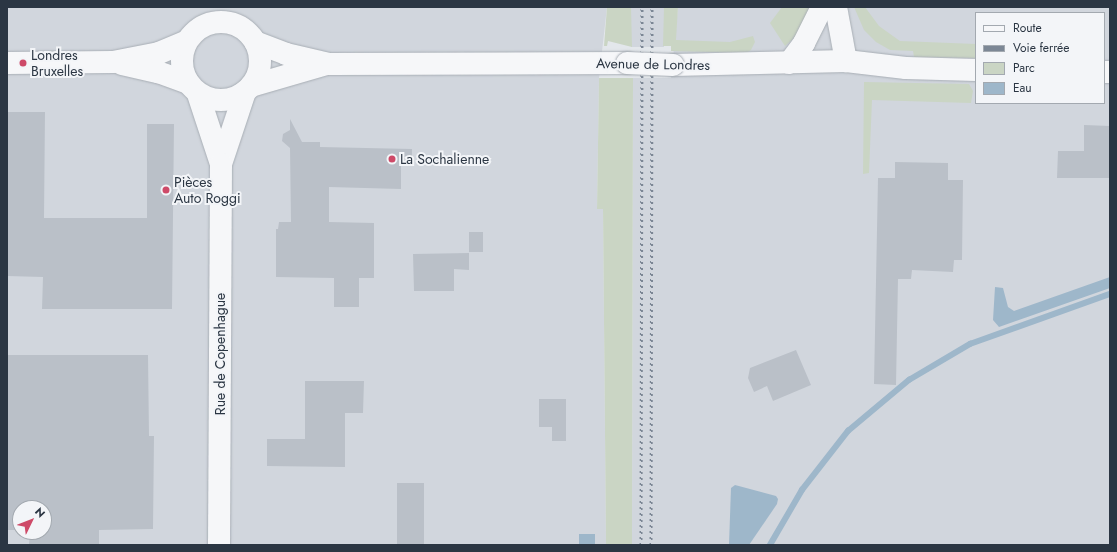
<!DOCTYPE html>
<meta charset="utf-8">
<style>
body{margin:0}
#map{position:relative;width:1117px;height:552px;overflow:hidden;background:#e3e7eb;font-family:Jost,sans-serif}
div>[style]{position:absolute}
.built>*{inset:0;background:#d1d6dd;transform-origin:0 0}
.green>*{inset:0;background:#cad5c4}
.water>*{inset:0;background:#9eb7ca;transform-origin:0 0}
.stream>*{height:5.5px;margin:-2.75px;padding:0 2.75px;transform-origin:2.75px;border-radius:2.75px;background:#9eb7ca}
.building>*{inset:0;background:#bac0c8;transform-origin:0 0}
.roads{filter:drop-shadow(0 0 1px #a8aeb5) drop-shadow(0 0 1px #a8aeb5)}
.minor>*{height:22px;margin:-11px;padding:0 11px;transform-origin:11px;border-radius:11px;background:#f6f7f9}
.minor>.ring{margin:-11px;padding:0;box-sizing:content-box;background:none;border:22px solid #f6f7f9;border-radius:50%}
.rail>*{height:3px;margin-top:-1.5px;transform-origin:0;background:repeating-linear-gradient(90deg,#7c8795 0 2px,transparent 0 6px)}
.bridges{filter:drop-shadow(0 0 1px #a8aeb5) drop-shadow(0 0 1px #a8aeb5)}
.minor-bridge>*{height:22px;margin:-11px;padding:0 11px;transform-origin:11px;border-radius:11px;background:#f6f7f9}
.dots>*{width:11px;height:11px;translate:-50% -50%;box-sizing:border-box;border:2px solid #f3f5f8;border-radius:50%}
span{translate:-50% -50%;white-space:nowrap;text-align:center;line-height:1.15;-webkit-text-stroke:4px #f3f5f8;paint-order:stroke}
.poi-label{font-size:14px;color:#2b3643}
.left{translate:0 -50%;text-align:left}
.street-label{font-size:14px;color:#2b3643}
.frame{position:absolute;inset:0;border:8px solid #2b3643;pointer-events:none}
.legend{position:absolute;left:975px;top:12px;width:130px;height:92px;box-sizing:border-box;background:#f3f5f8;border:1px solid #a3a9b0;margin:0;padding:5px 7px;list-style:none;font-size:12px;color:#2b3643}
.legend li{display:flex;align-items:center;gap:8px;height:20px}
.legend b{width:20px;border:1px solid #a3a9b0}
.north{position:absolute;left:12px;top:500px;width:40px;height:40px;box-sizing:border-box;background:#f3f5f8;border:1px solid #a3a9b0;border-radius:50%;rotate:47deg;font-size:11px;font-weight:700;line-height:16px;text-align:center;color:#2b3643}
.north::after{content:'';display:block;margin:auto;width:14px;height:18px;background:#ce4a68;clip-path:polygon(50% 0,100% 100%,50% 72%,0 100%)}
</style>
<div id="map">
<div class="built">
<i style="clip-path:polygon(evenodd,7px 7px,607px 7px,599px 78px,597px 209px,603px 209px,606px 545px,7px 545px,7px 7px,20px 508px,44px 508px,44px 532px,20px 532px,20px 508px)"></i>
<i style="left:631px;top:7px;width:33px;height:40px"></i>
<i style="clip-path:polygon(evenodd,678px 7px,1110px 7px,1110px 545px,632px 545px,633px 78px,671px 78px,678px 7px,976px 13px,1104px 13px,1104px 103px,976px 103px,976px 13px)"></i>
</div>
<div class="green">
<i style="clip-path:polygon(607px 7px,631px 7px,632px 47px,608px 41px,607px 46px,604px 46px)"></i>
<i style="clip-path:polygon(664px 7px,678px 7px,676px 40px,730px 42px,753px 36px,755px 42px,751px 50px,746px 53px,671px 51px,671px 46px,663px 46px)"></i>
<i style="clip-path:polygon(782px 7px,815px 7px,802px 31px,785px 46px,770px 23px)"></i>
<i style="clip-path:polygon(854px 7px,865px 7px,879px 26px,900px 41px,976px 44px,976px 58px,914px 57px,913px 51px,890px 50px,876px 42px,864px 30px)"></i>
<i style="clip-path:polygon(599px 78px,633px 78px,632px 545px,606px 545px,603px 209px,597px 209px)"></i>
<i style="clip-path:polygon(864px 82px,969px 84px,973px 91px,971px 103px,872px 100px,869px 173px,863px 174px)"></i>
</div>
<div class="water">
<i style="clip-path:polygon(1110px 277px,1110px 288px,999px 327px,993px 320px,995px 287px,1003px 288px,1008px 307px,1014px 311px)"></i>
<i style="clip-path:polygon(735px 485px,776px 496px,778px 499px,777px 504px,749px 545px,729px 545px,731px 488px)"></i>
<i style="left:595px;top:534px;width:11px;height:16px;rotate:90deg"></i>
</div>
<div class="stream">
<i style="left:770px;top:545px;width:64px;rotate:-59.8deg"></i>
<i style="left:802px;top:490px;width:75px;rotate:-52.1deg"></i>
<i style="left:848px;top:431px;width:80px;rotate:-39.9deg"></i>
<i style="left:909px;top:380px;width:71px;rotate:-30.5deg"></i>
<i style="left:970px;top:344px;width:149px;rotate:-19.7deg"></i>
</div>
<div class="building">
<i style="clip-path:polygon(7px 112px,45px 112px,44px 218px,147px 218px,147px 124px,174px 124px,172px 309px,42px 309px,43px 277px,7px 276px)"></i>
<i style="clip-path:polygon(290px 119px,302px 142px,320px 142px,320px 147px,412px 149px,412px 162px,401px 162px,401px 189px,329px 187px,329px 222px,374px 223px,374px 278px,359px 278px,359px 307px,334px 307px,334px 278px,276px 277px,276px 229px,278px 229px,279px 222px,291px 222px,290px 148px,282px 141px,283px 134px,290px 130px)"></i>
<i style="clip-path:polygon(1084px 125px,1110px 126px,1110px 178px,1057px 178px,1058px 151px,1084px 151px)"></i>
<i style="clip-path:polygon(895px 162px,948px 163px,948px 180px,963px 180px,962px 260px,954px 260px,953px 272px,912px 270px,911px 279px,898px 279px,896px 385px,874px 384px,878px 178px,895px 178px)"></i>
<i style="left:469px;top:232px;width:14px;height:20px"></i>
<i style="clip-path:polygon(469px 253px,469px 270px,454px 269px,454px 291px,414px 291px,413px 254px)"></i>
<i style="clip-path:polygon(796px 350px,811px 385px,773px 401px,767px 386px,754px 392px,748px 378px,750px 368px)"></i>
<i style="clip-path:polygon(7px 355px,148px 355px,149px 436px,154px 436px,153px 529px,99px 530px,99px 545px,29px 545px,30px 532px,44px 532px,44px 508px,20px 508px,20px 530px,7px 530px)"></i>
<i style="clip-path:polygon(305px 381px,364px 381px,363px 413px,345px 413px,345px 467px,267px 466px,267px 439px,305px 439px)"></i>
<i style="clip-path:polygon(539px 399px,566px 399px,566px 441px,552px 441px,552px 427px,539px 427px)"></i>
<i style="left:397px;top:483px;width:27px;height:62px"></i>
</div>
<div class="roads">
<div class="minor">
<i style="left:836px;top:7px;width:55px;rotate:79.5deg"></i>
<i class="ring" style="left:182px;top:22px;width:56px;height:56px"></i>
<i style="left:255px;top:42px;width:33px;rotate:21deg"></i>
<i style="left:286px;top:54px;width:44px;rotate:13.1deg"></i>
<i style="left:329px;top:64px;width:298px;rotate:-0.2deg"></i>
<i style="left:7px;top:63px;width:106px;rotate:-0.5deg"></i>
<i style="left:113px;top:62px;width:47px;rotate:-11.1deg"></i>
<i style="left:159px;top:53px;width:28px;rotate:-23deg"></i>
<i style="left:789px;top:63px;width:25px;rotate:-53deg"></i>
<i style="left:804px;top:43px;width:40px;rotate:-63.4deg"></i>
<i style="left:122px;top:64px;width:37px;rotate:13deg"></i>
<i style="left:158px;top:72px;width:32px;rotate:20deg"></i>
<i style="left:673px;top:65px;width:173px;rotate:-1.3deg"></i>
<i style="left:846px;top:61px;width:60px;rotate:6.7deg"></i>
<i style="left:906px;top:68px;width:70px;rotate:1.6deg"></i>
<i style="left:1104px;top:72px;width:6px"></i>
<i style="left:251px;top:86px;width:78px;rotate:-16.3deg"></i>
<i style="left:198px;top:94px;width:74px;rotate:71.8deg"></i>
<i style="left:221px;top:164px;width:76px;rotate:-71.6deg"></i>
<i style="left:219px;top:545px;width:381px;rotate:-89.7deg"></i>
</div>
</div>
<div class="rail">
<i style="left:641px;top:545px;width:538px;rotate:-89.89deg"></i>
<i style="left:651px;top:545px;width:538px;rotate:-89.89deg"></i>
</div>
<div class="bridges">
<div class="minor-bridge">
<i style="left:627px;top:63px;width:46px;rotate:2.5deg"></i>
</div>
</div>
<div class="dots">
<i style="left:23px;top:63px;background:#ce4a68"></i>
<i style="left:392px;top:159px;background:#ce4a68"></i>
<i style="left:166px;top:190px;background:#ce4a68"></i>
</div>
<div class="poi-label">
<span class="left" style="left:31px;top:63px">Londres<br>Bruxelles</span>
<span class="left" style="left:400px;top:159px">La Sochalienne</span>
<span class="left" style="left:174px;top:190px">Pièces<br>Auto Roggi</span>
</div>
<div class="street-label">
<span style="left:653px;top:64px;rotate:1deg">Avenue de Londres</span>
<span style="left:220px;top:354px;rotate:-90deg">Rue de Copenhague</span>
</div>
<div class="frame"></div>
<ul class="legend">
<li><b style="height:5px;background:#f6f7f9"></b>Route</li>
<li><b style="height:5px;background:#7c8795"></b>Voie ferrée</li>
<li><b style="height:11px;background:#cad5c4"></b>Parc</li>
<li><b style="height:11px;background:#9eb7ca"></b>Eau</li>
</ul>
<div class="north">N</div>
</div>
